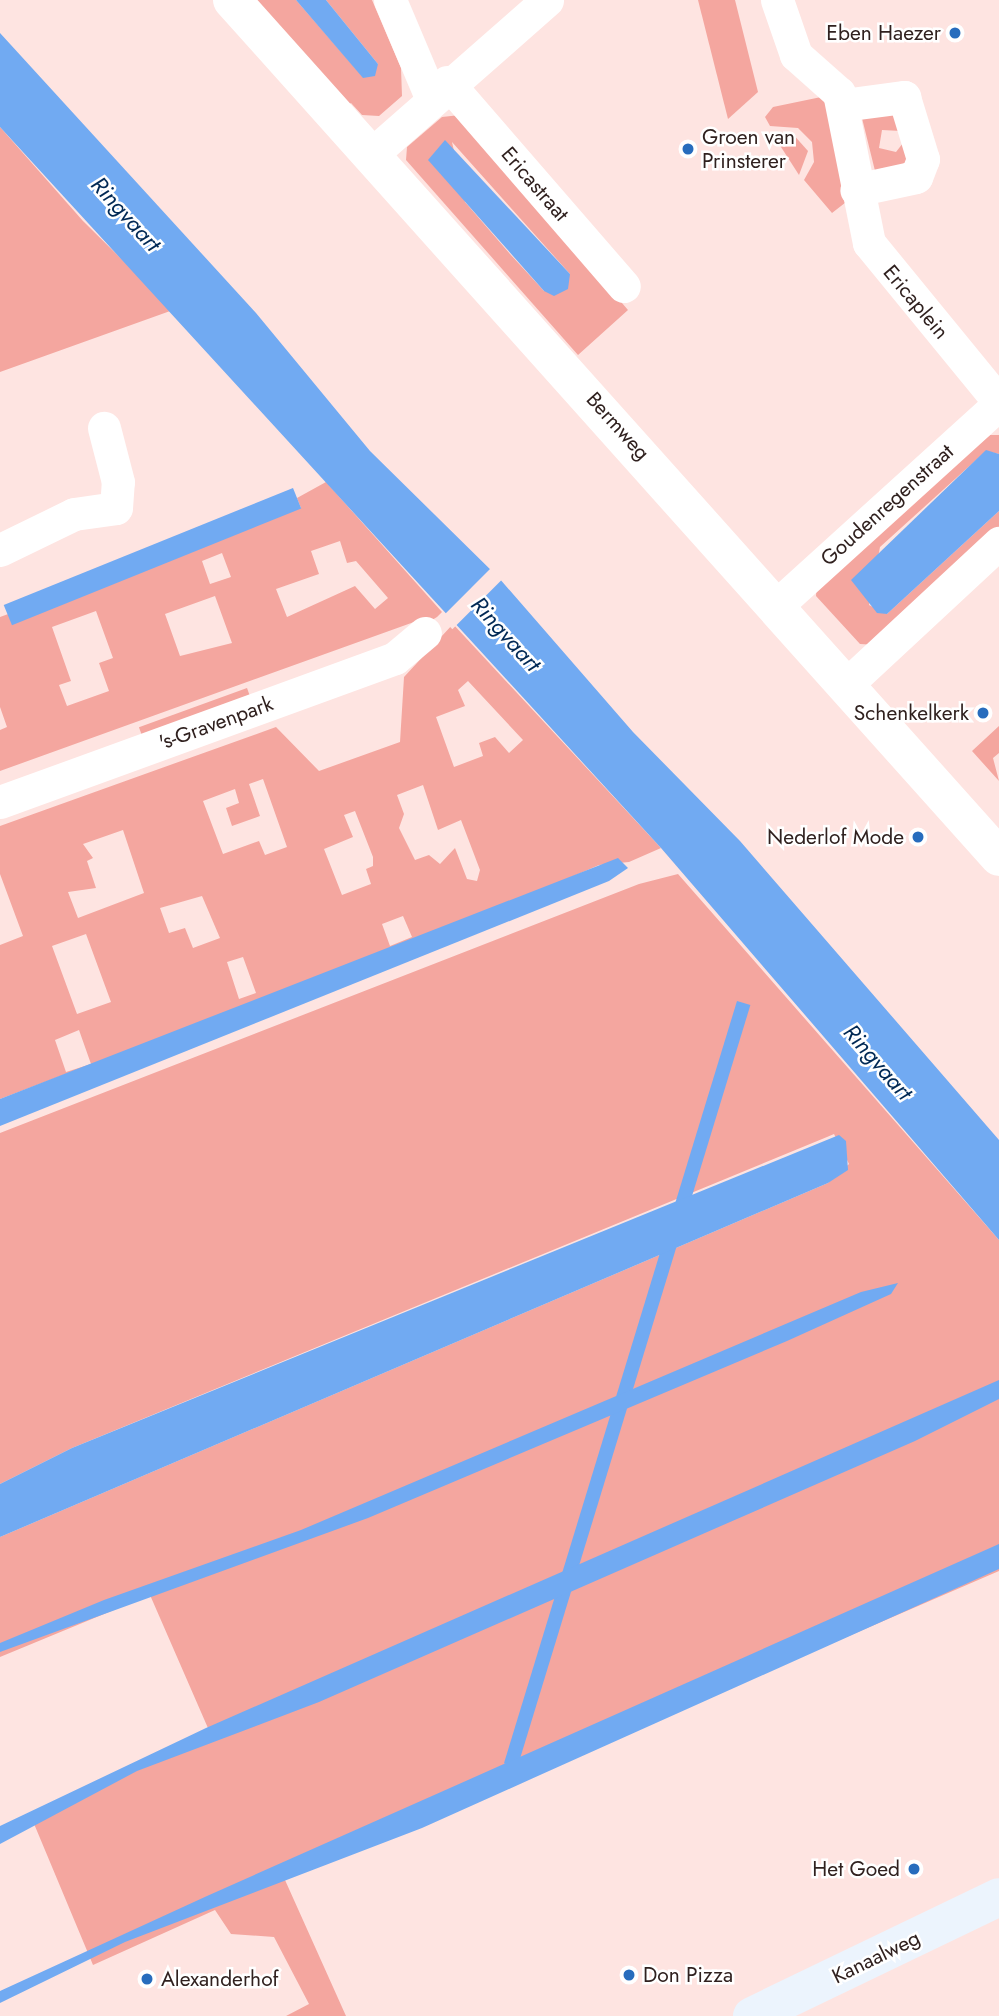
<!DOCTYPE html>
<style>
body{margin:0}
#map{position:relative;width:999px;height:2016px;overflow:hidden;background:#fee4e1;font-family:Jost,sans-serif}
div>[style]{position:absolute}
.green>*{inset:0;background:#f4a69f;transform-origin:0 0}
.water>*{inset:0;background:#71aaf2;transform-origin:0 0}
.pier>*{inset:0;background:#fee4e1;transform-origin:0 0}
.minor>*{height:33px;margin:-16.5px;padding:0 16.5px;transform-origin:16.5px;border-radius:16.5px;background:#fff}
.tertiary>*{height:38px;margin:-19px;padding:0 19px;transform-origin:19px;border-radius:19px;background:#fff}
.secondary>*{height:38px;margin:-19px;padding:0 19px;transform-origin:19px;border-radius:19px;background:#ecf4fd}
.dots>*{width:19px;height:19px;translate:-50% -50%;box-sizing:border-box;border:4px solid #fff;border-radius:50%}
span{translate:-50% -50%;white-space:nowrap;text-align:center;line-height:1.15;-webkit-text-stroke:5px #fff;paint-order:stroke}
.poi-label{font-size:21px;color:#30211f}
.right{translate:-100% -50%;text-align:right}
.left{translate:0 -50%;text-align:left}
.street-label{font-size:21px;color:#30211f}
.water-label{font-size:23px;color:#012955;font-style:italic}
</style>
<div id="map">
<div class="green">
<i style="clip-path:polygon(249px 0,296px 0,363px 77px,378px 64px,326px 0,372px 0,401px 68px,402px 96px,379px 116px,362px 115px,351px 103px,345px 107px)"></i>
<i style="clip-path:polygon(698px 0,735px 0,758px 92px,728px 119px)"></i>
<i style="clip-path:polygon(826px 96px,850px 199px,832px 213px,804px 180px,814px 162px,812px 142px,798px 128px,770px 126px,765px 117px,773px 107px)"></i>
<i style="clip-path:polygon(890px 104px,901px 131px,882px 130px,879px 148px,896px 152px,903px 143px,915px 157px,877px 179px,860px 110px)"></i>
<i style="clip-path:polygon(evenodd,460px 115px,628px 310px,578px 355px,406px 160px,407px 147px,442px 117px,460px 115px,452px 142px,570px 274px,544px 291px,510px 254px,465px 202px,452px 142px)"></i>
<i style="clip-path:polygon(0 127px,83px 221px,173px 310px,0 372px)"></i>
<i style="clip-path:polygon(791px 132px,808px 151px,799px 175px,772px 133px)"></i>
<i style="clip-path:polygon(990px 435px,999px 435px,999px 454px,986px 451px,880px 547px,869px 605px,887px 614px,999px 511px,999px 533px,877px 645px,860px 644px,816px 596px,817px 579px)"></i>
<i style="clip-path:polygon(evenodd,326px 482px,442px 612px,437px 617px,419px 628px,414px 622px,0 771px,0 730px,7px 727px,0 707px,0 617px,301px 508px,297px 498px,326px 482px,340px 541px,347px 563px,356px 561px,388px 598px,375px 609px,355px 586px,287px 617px,276px 589px,319px 574px,311px 551px,340px 541px,326px 482px,222px 553px,231px 577px,210px 584px,202px 561px,222px 553px,326px 482px,215px 596px,232px 643px,180px 656px,165px 614px,215px 596px,326px 482px,96px 611px,113px 658px,99px 663px,109px 691px,67px 706px,59px 685px,71px 681px,52px 627px,96px 611px)"></i>
<i style="clip-path:polygon(evenodd,453px 624px,661px 848px,629px 862px,599px 865px,484px 915px,0 1099px,0 945px,23px 936px,0 874px,0 826px,276px 727px,319px 771px,400px 742px,404px 677px,453px 624px,468px 681px,523px 740px,509px 753px,495px 737px,479px 743px,483px 756px,454px 767px,436px 717px,465px 706px,458px 690px,468px 681px,453px 624px,263px 779px,287px 847px,265px 855px,259px 841px,223px 854px,203px 801px,235px 789px,239px 803px,226px 808px,232px 826px,260px 816px,249px 784px,263px 779px,453px 624px,423px 785px,438px 830px,461px 820px,480px 870px,477px 881px,467px 879px,455px 848px,440px 864px,429px 855px,415px 860px,399px 828px,404px 814px,397px 795px,423px 785px,453px 624px,355px 811px,373px 857px,373px 866px,366px 869px,371px 884px,342px 895px,324px 849px,353px 837px,344px 815px,355px 811px,453px 624px,123px 830px,144px 893px,78px 918px,68px 892px,96px 888px,87px 861px,93px 858px,83px 844px,123px 830px,453px 624px,202px 896px,220px 938px,193px 948px,185px 928px,169px 933px,160px 908px,202px 896px,453px 624px,403px 916px,412px 937px,390px 946px,382px 924px,403px 916px,453px 624px,86px 934px,111px 1002px,77px 1014px,52px 946px,86px 934px,453px 624px,243px 957px,256px 993px,239px 999px,227px 962px,243px 957px,453px 624px,79px 1030px,91px 1064px,66px 1072px,55px 1040px,79px 1030px)"></i>
<i style="left:247px;top:688px;width:12px;height:115px;rotate:70deg"></i>
<i style="clip-path:polygon(999px 726px,999px 753px,993px 758px,999px 781px,972px 751px)"></i>
<i style="clip-path:polygon(678px 874px,999px 1240px,999px 1571px,285px 1880px,346px 2016px,286px 2016px,309px 2004px,274px 1937px,231px 1934px,215px 1910px,93px 1965px,32px 1819px,211px 1735px,150px 1595px,0 1657px,0 1537px,828px 1183px,849px 1164px,834px 1134px,827px 1137px,72px 1448px,0 1484px,0 1133px,639px 884px)"></i>
</div>
<div class="water">
<i style="clip-path:polygon(296px 0,326px 0,378px 64px,375px 76px,363px 78px)"></i>
<i style="clip-path:polygon(0 33px,256px 313px,370px 451px,499px 578px,633px 732px,740px 841px,999px 1140px,999px 1240px,661px 848px,0 127px)"></i>
<i style="clip-path:polygon(445px 140px,570px 274px,568px 289px,554px 296px,544px 291px,428px 160px)"></i>
<i style="clip-path:polygon(986px 450px,999px 454px,999px 511px,887px 614px,877px 613px,851px 580px)"></i>
<i style="left:293px;top:488px;width:22px;height:312px;rotate:68deg"></i>
<i style="clip-path:polygon(618px 858px,628px 868px,609px 881px,0 1126px,0 1099px)"></i>
<i style="left:737px;top:1001px;width:14px;height:797px;rotate:17deg"></i>
<i style="clip-path:polygon(839px 1135px,846px 1141px,848px 1170px,828px 1183px,0 1537px,0 1484px,72px 1448px)"></i>
<i style="clip-path:polygon(898px 1283px,891px 1294px,787px 1341px,368px 1518px,0 1652px,0 1643px,104px 1600px,301px 1530px,861px 1292px)"></i>
<i style="clip-path:polygon(999px 1380px,999px 1399px,915px 1441px,319px 1702px,137px 1771px,0 1844px,0 1826px,206px 1728px)"></i>
<i style="clip-path:polygon(999px 1544px,999px 1569px,422px 1828px,125px 1942px,0 2003px,0 1991px,207px 1896px)"></i>
</div>
<div class="pier">
<i style="left:492px;top:567px;width:16px;height:72px;rotate:45deg"></i>
</div>
<div class="minor">
<i style="left:390px;top:0;width:105px;rotate:67.1deg"></i>
<i style="left:777px;top:0;width:58px;rotate:70.9deg"></i>
<i style="left:796px;top:55px;width:57px;rotate:41.5deg"></i>
<i style="left:839px;top:93px;width:153px;rotate:78.7deg"></i>
<i style="left:869px;top:243px;width:205px;rotate:50.7deg"></i>
<i style="left:447px;top:82px;width:270px;rotate:49.1deg"></i>
<i style="left:843px;top:105px;width:62px;rotate:-7.5deg"></i>
<i style="left:904px;top:97px;width:65px;rotate:73deg"></i>
<i style="left:923px;top:159px;width:19px;rotate:111deg"></i>
<i style="left:916px;top:177px;width:61px;rotate:167.8deg"></i>
<i style="left:372px;top:154px;width:233px;rotate:-41.3deg"></i>
<i style="left:0;top:550px;width:82px;rotate:-25.9deg"></i>
<i style="left:74px;top:514px;width:42px;rotate:-8.1deg"></i>
<i style="left:116px;top:508px;width:26px;rotate:-86deg"></i>
<i style="left:118px;top:482px;width:56px;rotate:-104.5deg"></i>
<i style="left:775px;top:607px;width:302px;rotate:-42.2deg"></i>
<i style="left:846px;top:685px;width:209px;rotate:-42.9deg"></i>
<i style="left:0;top:802px;width:420px;rotate:-20deg"></i>
<i style="left:395px;top:658px;width:39px;rotate:-40deg"></i>
</div>
<div class="tertiary">
<i style="left:232px;top:0;width:1150px;rotate:48.17deg"></i>
</div>
<div class="secondary">
<i style="left:752px;top:2016px;width:274px;rotate:-25.7deg"></i>
</div>
<div class="dots">
<i style="left:955px;top:33px;background:#276cbd"></i>
<i style="left:688px;top:149px;background:#276cbd"></i>
<i style="left:983px;top:713px;background:#276cbd"></i>
<i style="left:918px;top:837px;background:#276cbd"></i>
<i style="left:914px;top:1869px;background:#276cbd"></i>
<i style="left:629px;top:1975px;background:#276cbd"></i>
<i style="left:147px;top:1979px;background:#276cbd"></i>
</div>
<div class="poi-label">
<span class="right" style="left:941px;top:33px">Eben Haezer</span>
<span class="left" style="left:702px;top:149px">Groen van<br>Prinsterer</span>
<span class="right" style="left:969px;top:713px">Schenkelkerk</span>
<span class="right" style="left:904px;top:837px">Nederlof Mode</span>
<span class="right" style="left:900px;top:1869px">Het Goed</span>
<span class="left" style="left:643px;top:1975px">Don Pizza</span>
<span class="left" style="left:161px;top:1979px">Alexanderhof</span>
</div>
<div class="street-label">
<span style="left:535px;top:184px;rotate:49deg">Ericastraat</span>
<span style="left:916px;top:302px;rotate:50deg">Ericaplein</span>
<span style="left:618px;top:426px;rotate:48deg">Bermweg</span>
<span style="left:887px;top:505px;rotate:-42deg">Goudenregenstraat</span>
<span style="left:216px;top:723px;rotate:-20deg">'s-Gravenpark</span>
<span style="left:876px;top:1957px;rotate:-26deg">Kanaalweg</span>
</div>
<div class="water-label">
<span style="left:126px;top:214px;rotate:48deg">Ringvaart</span>
<span style="left:506px;top:634px;rotate:48deg">Ringvaart</span>
<span style="left:878px;top:1062px;rotate:49deg">Ringvaart</span>
</div>
</div>
